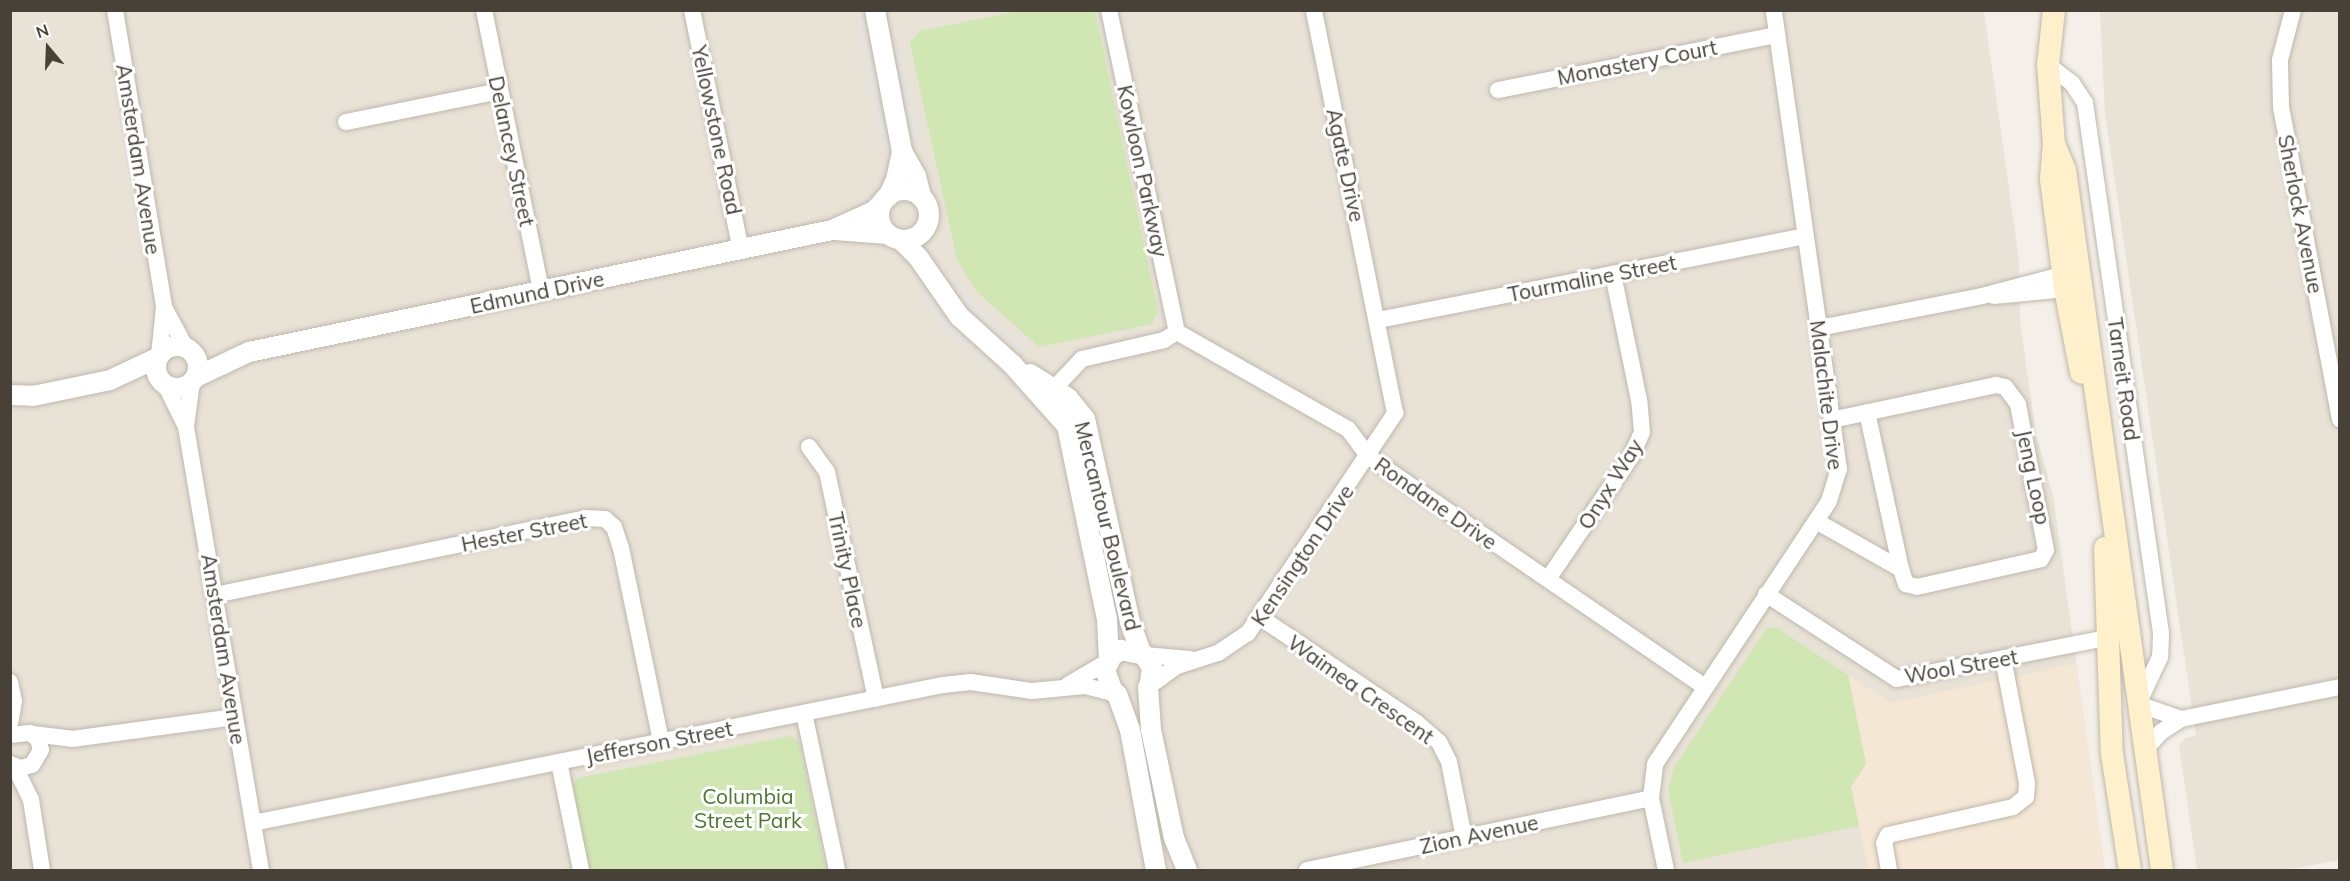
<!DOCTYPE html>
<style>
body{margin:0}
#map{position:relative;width:2350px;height:881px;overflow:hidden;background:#f4f0e9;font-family:Mulish,sans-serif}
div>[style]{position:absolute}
.residential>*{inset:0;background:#e8e2d7}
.commercial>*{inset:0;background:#f5e7d5}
.green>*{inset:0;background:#d0e7b3}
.parking>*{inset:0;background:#e5e3e0}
.roads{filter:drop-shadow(0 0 2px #bfb8ab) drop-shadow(0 0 2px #bfb8ab)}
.minor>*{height:16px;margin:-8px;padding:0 8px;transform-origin:8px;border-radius:8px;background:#fff}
.tertiary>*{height:20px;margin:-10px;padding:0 10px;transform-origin:10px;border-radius:10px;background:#fff}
.tertiary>.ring{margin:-10px;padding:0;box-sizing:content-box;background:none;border:20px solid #fff;border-radius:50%}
.secondary>*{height:22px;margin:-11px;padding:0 11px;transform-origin:11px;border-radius:11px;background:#fdf0ca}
span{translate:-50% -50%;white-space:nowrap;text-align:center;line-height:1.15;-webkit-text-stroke:6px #fff;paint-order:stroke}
.street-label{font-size:21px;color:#474137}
.park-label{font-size:21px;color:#4a782c}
.frame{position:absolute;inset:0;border:12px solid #474137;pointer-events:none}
.north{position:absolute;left:18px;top:18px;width:60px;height:60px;-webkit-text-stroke:4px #fff;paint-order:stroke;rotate:341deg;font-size:16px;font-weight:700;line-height:24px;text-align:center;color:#474137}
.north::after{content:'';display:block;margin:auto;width:21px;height:27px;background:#474137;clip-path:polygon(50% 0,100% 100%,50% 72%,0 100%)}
</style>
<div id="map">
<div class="residential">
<i style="clip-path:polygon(10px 11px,1984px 11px,2019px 260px,2020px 322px,2036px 434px,2053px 495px,2105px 870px,11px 870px)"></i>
<i style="clip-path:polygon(2100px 11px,2339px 11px,2339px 860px,2287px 870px,2197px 870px,2179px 746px,2185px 738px,2196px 736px,2105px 114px)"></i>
</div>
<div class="commercial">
<i style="clip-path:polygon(2076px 663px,2105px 870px,1868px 870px,1851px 787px,1866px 764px,1848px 675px,1891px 703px)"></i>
</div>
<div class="green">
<i style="clip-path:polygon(1018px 11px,1095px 11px,1158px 311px,1152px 324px,1039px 347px,976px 291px,957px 260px,910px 43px,920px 31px)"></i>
<i style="clip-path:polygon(1776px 627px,1848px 675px,1866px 764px,1851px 787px,1859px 826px,1683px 863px,1668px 790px,1674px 767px,1766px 629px)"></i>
<i style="clip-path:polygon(790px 736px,799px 742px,826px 870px,590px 870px,572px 787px,578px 778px)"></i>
</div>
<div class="parking">
<i style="clip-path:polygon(855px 11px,860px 11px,890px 155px,883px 149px)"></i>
<i style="clip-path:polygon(894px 48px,900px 52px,920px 143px,915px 150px)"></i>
<i style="clip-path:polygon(945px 272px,952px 274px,975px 305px,1020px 345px,1021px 352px,967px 304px)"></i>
<i style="clip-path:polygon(922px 286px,951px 325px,1035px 400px,1032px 404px,946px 329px,920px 293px)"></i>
</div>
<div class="roads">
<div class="minor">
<i style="left:115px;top:10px;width:301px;rotate:80.6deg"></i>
<i style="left:164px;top:307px;width:48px;rotate:95.9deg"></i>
<i style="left:484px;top:10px;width:286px;rotate:78.5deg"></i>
<i style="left:692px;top:10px;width:245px;rotate:78.5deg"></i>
<i style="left:1109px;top:10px;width:329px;rotate:78.1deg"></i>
<i style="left:2293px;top:10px;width:52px;rotate:104.6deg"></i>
<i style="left:2280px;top:60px;width:47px;rotate:88.8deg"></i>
<i style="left:2281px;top:107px;width:318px;rotate:79.3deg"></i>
<i style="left:2048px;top:65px;width:30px;rotate:37deg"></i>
<i style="left:2072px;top:83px;width:24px;rotate:57deg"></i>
<i style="left:2085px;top:103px;width:535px;rotate:81.84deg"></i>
<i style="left:2161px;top:633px;width:24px;rotate:92deg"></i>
<i style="left:2160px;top:657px;width:52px;rotate:115.1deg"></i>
<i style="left:2138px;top:704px;width:46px;rotate:19.2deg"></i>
<i style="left:2181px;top:719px;width:162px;rotate:-11.4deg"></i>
<i style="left:1498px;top:90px;width:284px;rotate:-11.2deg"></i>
<i style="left:346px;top:122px;width:157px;rotate:-11.4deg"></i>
<i style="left:1994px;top:296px;width:82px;rotate:-5.6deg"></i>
<i style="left:164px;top:307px;width:47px;rotate:61.8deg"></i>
<i style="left:1378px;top:320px;width:435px;rotate:-11.1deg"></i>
<i style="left:1819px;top:328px;width:166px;rotate:-11.1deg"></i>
<i style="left:1982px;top:296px;width:94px;rotate:-14.8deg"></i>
<i style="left:166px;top:386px;width:46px;rotate:64deg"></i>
<i style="left:186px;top:427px;width:449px;rotate:80.4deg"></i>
<i style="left:1045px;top:398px;width:54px;rotate:-46.5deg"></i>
<i style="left:1082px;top:359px;width:84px;rotate:-13deg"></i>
<i style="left:1164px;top:340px;width:15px;rotate:-32deg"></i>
<i style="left:1177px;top:332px;width:197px;rotate:29.6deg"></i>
<i style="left:1348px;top:429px;width:35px;rotate:53deg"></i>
<i style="left:1369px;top:457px;width:406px;rotate:34.4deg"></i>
<i style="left:1867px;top:412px;width:161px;rotate:77.8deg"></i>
<i style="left:186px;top:426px;width:44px;rotate:-82.2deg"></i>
<i style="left:809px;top:447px;width:31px;rotate:54deg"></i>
<i style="left:827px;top:472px;width:232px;rotate:77.8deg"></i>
<i style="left:1816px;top:521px;width:98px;rotate:29.5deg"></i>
<i style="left:1901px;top:569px;width:16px;rotate:72deg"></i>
<i style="left:1906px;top:584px;width:11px;rotate:15deg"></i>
<i style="left:1917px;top:587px;width:127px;rotate:-12.7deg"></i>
<i style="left:2041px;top:559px;width:10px;rotate:-61deg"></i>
<i style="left:2046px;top:550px;width:149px;rotate:-100.9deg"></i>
<i style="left:2018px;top:404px;width:21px;rotate:-127deg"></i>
<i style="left:2005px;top:387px;width:9px;rotate:-167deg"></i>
<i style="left:1996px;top:385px;width:168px;rotate:168deg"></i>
<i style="left:1548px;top:579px;width:148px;rotate:-55.8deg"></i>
<i style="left:1631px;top:457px;width:27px;rotate:-66deg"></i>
<i style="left:1642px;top:432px;width:32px;rotate:-95deg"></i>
<i style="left:1639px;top:400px;width:129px;rotate:-101.7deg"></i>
<i style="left:1766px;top:594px;width:156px;rotate:33deg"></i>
<i style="left:1897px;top:679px;width:213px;rotate:-11.1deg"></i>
<i style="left:215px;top:595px;width:379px;rotate:-11.7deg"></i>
<i style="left:586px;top:518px;width:19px;rotate:3deg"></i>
<i style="left:605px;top:519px;width:12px;rotate:42deg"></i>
<i style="left:614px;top:527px;width:22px;rotate:72deg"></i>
<i style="left:621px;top:548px;width:198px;rotate:78.3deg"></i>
<i style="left:1261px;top:618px;width:187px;rotate:33.9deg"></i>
<i style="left:1416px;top:722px;width:30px;rotate:41deg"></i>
<i style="left:1439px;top:742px;width:22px;rotate:63deg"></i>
<i style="left:1449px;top:762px;width:77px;rotate:78.8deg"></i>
<i style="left:1144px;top:655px;width:46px;rotate:5deg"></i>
<i style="left:10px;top:682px;width:19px;rotate:78deg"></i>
<i style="left:14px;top:701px;width:22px;rotate:100deg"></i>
<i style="left:1068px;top:685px;width:45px;rotate:-30.5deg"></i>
<i style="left:1148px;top:687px;width:36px;rotate:-36deg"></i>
<i style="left:1177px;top:666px;width:43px;rotate:-17.6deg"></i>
<i style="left:1218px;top:653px;width:36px;rotate:-34deg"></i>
<i style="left:1248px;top:633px;width:265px;rotate:-56.2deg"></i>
<i style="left:1395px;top:413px;width:411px;rotate:-101.4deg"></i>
<i style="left:804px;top:713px;width:160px;rotate:78.1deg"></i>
<i style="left:33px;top:734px;width:39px;rotate:7deg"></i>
<i style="left:72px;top:739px;width:164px;rotate:-7.7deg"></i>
<i style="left:10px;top:735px;width:20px;rotate:-6deg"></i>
<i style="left:30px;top:733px;width:10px;rotate:37deg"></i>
<i style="left:38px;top:739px;width:11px;rotate:75deg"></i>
<i style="left:41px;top:750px;width:17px;rotate:121deg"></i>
<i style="left:32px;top:765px;width:12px;rotate:166deg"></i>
<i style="left:20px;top:768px;width:11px;rotate:-158deg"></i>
<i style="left:2143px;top:752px;width:27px;rotate:-48deg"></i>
<i style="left:2161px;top:732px;width:24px;rotate:-33deg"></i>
<i style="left:559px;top:762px;width:110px;rotate:78.5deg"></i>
<i style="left:15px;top:767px;width:37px;rotate:64deg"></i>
<i style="left:31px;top:800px;width:71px;rotate:81.1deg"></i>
<i style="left:253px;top:823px;width:704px;rotate:-11.31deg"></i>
<i style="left:943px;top:685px;width:28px;rotate:-6deg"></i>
<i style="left:971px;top:682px;width:62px;rotate:8.4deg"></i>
<i style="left:1032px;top:691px;width:53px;rotate:-5.4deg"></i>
<i style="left:1085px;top:686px;width:33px;rotate:14deg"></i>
<i style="left:1307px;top:870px;width:351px;rotate:-11.8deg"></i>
<i style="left:1666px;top:870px;width:74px;rotate:-101.8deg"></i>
<i style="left:1651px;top:798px;width:34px;rotate:-83deg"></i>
<i style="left:1655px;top:764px;width:315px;rotate:-56.5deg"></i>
<i style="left:1829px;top:501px;width:34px;rotate:-73deg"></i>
<i style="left:1839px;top:469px;width:464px;rotate:-98.1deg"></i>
<i style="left:1889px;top:870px;width:27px;rotate:-100deg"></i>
<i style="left:1884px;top:843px;width:9px;rotate:-63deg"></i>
<i style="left:1888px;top:835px;width:128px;rotate:-12.6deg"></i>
<i style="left:2013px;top:807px;width:16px;rotate:-38deg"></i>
<i style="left:2026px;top:797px;width:14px;rotate:-86deg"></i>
<i style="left:2027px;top:783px;width:127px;rotate:-100.9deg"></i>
</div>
<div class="tertiary">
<i style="left:875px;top:10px;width:144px;rotate:79.2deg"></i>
<i style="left:902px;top:151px;width:29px;rotate:61deg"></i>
<i style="left:916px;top:176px;width:21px;rotate:76deg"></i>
<i class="ring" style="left:879px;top:190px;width:30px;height:30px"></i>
<i style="left:888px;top:197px;width:19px;rotate:-65deg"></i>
<i style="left:896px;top:180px;width:30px;rotate:-78deg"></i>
<i style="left:835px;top:230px;width:53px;rotate:4.3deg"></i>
<i style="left:901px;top:240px;width:24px;rotate:45deg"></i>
<i style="left:918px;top:257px;width:72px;rotate:55.2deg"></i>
<i style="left:959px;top:316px;width:72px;rotate:42.2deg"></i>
<i style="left:1012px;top:364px;width:83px;rotate:48.4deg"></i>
<i style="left:1067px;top:426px;width:197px;rotate:78.3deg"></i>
<i style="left:1107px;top:619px;width:41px;rotate:87.2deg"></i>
<i class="ring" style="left:156px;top:346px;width:22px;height:22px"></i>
<i style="left:1030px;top:374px;width:45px;rotate:32.3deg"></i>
<i style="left:1068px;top:398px;width:27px;rotate:51deg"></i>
<i style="left:1085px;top:419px;width:208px;rotate:77.5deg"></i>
<i style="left:1130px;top:622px;width:32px;rotate:70deg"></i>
<i style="left:196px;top:377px;width:59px;rotate:-25.3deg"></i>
<i style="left:249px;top:352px;width:596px;rotate:-11.82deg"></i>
<i style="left:832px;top:230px;width:46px;rotate:-24.3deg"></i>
<i style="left:874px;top:211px;width:13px;rotate:-45deg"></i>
<i style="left:10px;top:395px;width:23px;rotate:2deg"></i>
<i style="left:33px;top:396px;width:79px;rotate:-11.7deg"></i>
<i style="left:110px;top:380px;width:52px;rotate:-25.1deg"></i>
<i style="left:1148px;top:687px;width:43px;rotate:86deg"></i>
<i style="left:1151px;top:730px;width:110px;rotate:78deg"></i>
<i style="left:1174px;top:838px;width:35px;rotate:68deg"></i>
<i style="left:1113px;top:692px;width:23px;rotate:-110deg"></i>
<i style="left:1105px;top:670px;width:16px;rotate:-63deg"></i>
<i style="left:1112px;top:656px;width:11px;rotate:-34deg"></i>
<i style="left:1121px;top:650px;width:24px;rotate:12deg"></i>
<i style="left:1144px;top:655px;width:15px;rotate:58deg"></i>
<i style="left:1152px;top:668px;width:15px;rotate:98deg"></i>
<i style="left:1117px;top:694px;width:38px;rotate:70deg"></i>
<i style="left:1130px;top:730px;width:142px;rotate:79.5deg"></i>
</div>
<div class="secondary">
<i style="left:2054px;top:10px;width:55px;rotate:96.2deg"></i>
<i style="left:2048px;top:65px;width:79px;rotate:85.7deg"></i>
<i style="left:2054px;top:144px;width:35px;rotate:95deg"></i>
<i style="left:2051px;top:179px;width:111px;rotate:82.7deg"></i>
<i style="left:2065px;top:289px;width:85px;rotate:79.1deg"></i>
<i style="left:2054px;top:144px;width:28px;rotate:67deg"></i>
<i style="left:2065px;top:170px;width:707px;rotate:82.11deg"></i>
<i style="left:2105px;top:548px;width:206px;rotate:88.1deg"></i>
<i style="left:2112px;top:754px;width:117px;rotate:81.2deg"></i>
</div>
</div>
<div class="street-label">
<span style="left:1637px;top:62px;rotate:-11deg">Monastery Court</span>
<span style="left:717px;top:130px;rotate:78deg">Yellowstone Road</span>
<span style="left:512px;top:151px;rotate:78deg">Delancey Street</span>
<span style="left:139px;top:159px;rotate:81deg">Amsterdam Avenue</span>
<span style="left:1346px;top:165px;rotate:78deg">Agate Drive</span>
<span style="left:1143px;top:171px;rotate:78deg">Kowloon Parkway</span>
<span style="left:2301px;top:214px;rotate:79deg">Sherlock Avenue</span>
<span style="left:1592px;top:278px;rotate:-11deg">Tourmaline Street</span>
<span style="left:537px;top:292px;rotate:-12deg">Edmund Drive</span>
<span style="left:2124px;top:379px;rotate:82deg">Tarneit Road</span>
<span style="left:1827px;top:395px;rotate:83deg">Malachite Drive</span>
<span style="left:2034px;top:477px;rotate:78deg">Jeng Loop</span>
<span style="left:1610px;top:484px;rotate:-58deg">Onyx Way</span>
<span style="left:1436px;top:503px;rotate:35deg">Rondane Drive</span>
<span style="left:1108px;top:526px;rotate:76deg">Mercantour Boulevard</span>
<span style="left:524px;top:532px;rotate:-11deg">Hester Street</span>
<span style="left:1302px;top:555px;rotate:-56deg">Kensington Drive</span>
<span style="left:848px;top:570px;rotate:78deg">Trinity Place</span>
<span style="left:224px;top:649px;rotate:81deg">Amsterdam Avenue</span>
<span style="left:1961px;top:666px;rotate:-10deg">Wool Street</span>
<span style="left:1361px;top:689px;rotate:35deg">Waimea Crescent</span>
<span style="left:659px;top:742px;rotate:-11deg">Jefferson Street</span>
<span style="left:1479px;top:834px;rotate:-12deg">Zion Avenue</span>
</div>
<div class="park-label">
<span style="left:748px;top:808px">Columbia<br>Street Park</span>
</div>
<div class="frame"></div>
<div class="north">N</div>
</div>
